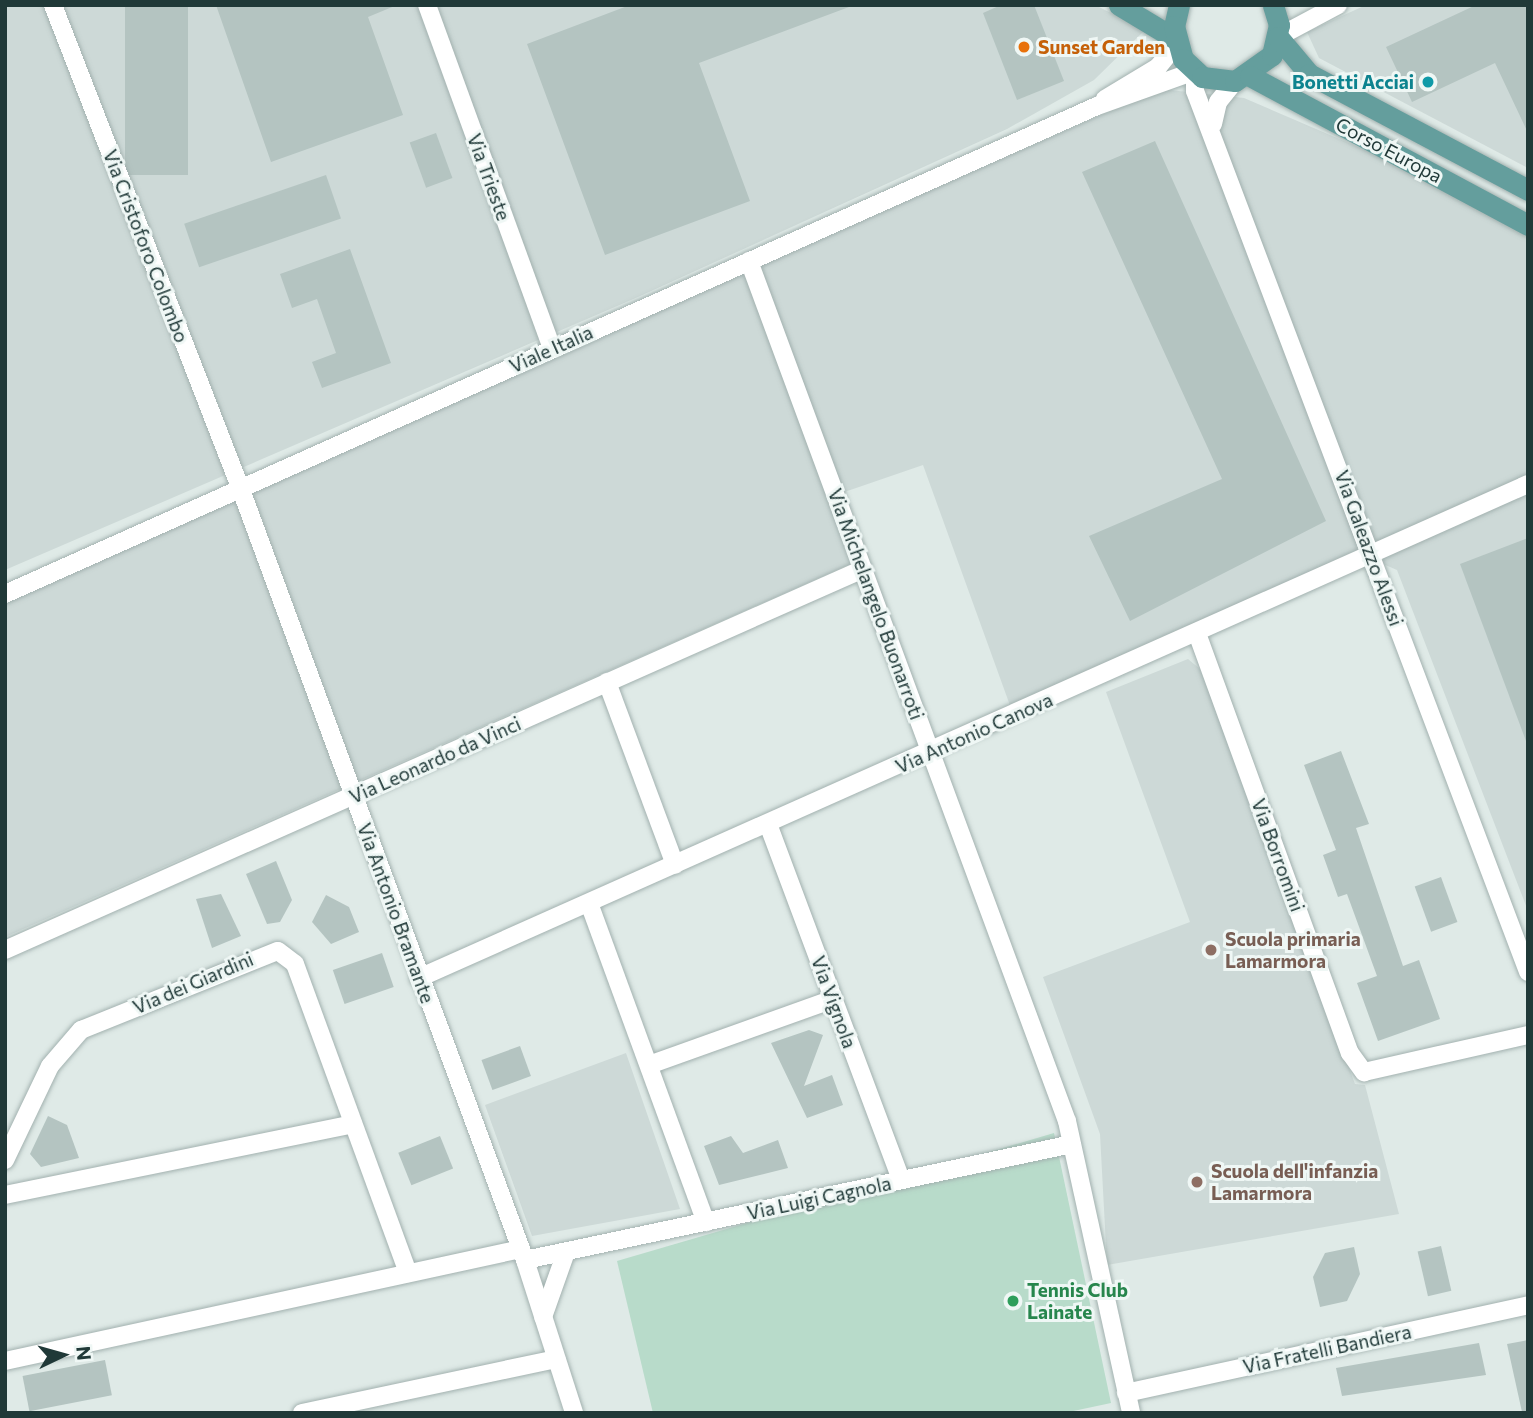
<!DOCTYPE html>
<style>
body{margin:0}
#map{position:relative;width:1533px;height:1418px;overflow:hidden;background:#dfeae7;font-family:Commissioner,sans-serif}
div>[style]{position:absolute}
.built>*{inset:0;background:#cdd9d7}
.green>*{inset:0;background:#b8dbca}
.building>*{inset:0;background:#b4c4c1;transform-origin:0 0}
.roads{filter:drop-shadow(0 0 2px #a2b1af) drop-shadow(0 0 2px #a2b1af)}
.minor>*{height:18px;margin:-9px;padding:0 9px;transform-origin:9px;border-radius:9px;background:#fff}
.major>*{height:21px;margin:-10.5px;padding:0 10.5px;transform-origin:10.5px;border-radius:10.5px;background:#649e9d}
.dots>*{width:19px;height:19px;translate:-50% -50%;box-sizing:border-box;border:4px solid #eff7f5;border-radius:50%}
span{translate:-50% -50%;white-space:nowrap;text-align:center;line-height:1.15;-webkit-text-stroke:6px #eff7f5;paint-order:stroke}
.food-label{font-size:19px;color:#c56008;font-weight:700}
.left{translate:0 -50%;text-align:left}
.culture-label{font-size:19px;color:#0d838f;font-weight:700}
.right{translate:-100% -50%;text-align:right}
.street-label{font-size:19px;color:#203938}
.education-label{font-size:19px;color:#785e54;font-weight:700}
.leisure-label{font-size:19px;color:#27864d;font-weight:700}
.frame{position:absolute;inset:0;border:7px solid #203938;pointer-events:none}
.north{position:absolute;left:28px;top:1320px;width:70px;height:70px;-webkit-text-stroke:5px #eff7f5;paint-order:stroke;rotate:85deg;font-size:19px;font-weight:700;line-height:28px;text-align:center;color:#203938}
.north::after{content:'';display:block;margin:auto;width:24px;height:32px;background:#203938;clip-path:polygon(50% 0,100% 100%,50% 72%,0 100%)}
</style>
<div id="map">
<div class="built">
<i style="clip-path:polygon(5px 5px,1095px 5px,1145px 30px,1094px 80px,1007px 129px,638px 297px,5px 570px)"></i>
<i style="clip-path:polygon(1366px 5px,1528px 5px,1528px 168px,1319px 58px,1307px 32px)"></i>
<i style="clip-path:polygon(1160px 89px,1244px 98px,1442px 183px,1528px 231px,1528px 911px,1397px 570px,1355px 552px,1012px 711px,923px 465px,827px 498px,853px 563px,5px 937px,5px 598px)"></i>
<i style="clip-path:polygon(1188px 659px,1200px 669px,1355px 1084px,1365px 1085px,1399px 1214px,1107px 1265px,1100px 1134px,1043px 977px,1190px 922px,1106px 692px)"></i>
<i style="clip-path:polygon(626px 1053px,680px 1209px,532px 1236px,485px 1105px)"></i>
</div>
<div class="green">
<i style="clip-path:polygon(1054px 1133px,1111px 1403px,1064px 1413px,653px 1413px,617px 1261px)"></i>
</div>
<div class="building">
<i style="left:125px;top:5px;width:63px;height:170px"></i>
<i style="clip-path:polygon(216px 5px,397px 5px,368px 17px,403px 115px,271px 162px)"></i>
<i style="clip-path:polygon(630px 5px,849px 7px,699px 63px,750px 201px,605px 255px,527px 44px)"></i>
<i style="clip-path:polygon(1001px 5px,1034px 5px,1064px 81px,1017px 100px,983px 13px)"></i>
<i style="clip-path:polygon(1476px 5px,1528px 5px,1528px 133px,1495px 63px,1412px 102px,1386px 47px)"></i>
<i style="left:436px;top:133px;width:48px;height:28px;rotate:70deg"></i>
<i style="clip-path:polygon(1155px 141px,1326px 521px,1130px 621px,1089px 536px,1222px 479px,1082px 172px)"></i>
<i style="left:326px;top:175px;width:46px;height:150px;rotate:71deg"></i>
<i style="clip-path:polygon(350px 249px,391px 363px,322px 388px,312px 362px,336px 353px,317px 299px,292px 308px,280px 274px)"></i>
<i style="clip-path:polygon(1528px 538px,1528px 741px,1526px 741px,1460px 564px)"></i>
<i style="clip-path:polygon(1341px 751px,1369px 824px,1356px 828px,1403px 966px,1419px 960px,1440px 1019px,1378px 1041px,1357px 983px,1377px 976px,1347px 894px,1338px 897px,1323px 855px,1336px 850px,1304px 765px)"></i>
<i style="clip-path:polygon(276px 861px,292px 900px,280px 922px,267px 924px,246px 874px)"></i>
<i style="left:1441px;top:877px;width:48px;height:28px;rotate:70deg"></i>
<i style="clip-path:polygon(221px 894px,241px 936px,212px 948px,196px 899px)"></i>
<i style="clip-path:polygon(326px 895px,349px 907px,359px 932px,331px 944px,312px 922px)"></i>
<i style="left:382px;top:953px;width:36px;height:52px;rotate:71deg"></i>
<i style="clip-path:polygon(809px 1030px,823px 1035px,804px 1086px,832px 1075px,843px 1105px,807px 1118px,771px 1043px)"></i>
<i style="left:520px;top:1046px;width:32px;height:41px;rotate:70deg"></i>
<i style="clip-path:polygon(48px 1116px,67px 1125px,79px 1158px,41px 1167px,30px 1154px)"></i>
<i style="left:440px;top:1136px;width:35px;height:45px;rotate:68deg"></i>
<i style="clip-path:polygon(731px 1136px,743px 1153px,778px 1140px,788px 1168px,719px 1185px,704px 1146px)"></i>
<i style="left:1441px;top:1246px;width:46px;height:24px;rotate:77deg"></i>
<i style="clip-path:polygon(1354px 1247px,1360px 1274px,1347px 1301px,1320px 1307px,1313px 1277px,1325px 1253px)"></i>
<i style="clip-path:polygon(1528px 1340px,1528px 1412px,1522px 1412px,1507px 1344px)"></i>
<i style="clip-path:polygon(1479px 1343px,1486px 1375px,1342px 1396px,1336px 1368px)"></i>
<i style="left:105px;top:1360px;width:36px;height:84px;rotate:79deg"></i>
</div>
<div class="roads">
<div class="minor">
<i style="left:53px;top:5px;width:517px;rotate:68.8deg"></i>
<i style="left:240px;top:487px;width:824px;rotate:69.76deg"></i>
<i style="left:525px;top:1260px;width:161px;rotate:72.2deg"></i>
<i style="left:427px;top:5px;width:366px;rotate:70deg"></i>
<i style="left:1278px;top:37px;width:68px;rotate:-28.1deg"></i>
<i style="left:1195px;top:71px;width:20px;rotate:90deg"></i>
<i style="left:1195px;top:91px;width:942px;rotate:69.29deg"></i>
<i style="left:1105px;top:99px;width:62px;rotate:-31.1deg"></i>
<i style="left:1158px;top:67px;width:28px;rotate:-51deg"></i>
<i style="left:1213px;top:124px;width:23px;rotate:-77deg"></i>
<i style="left:1218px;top:102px;width:27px;rotate:-51deg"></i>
<i style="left:749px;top:261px;width:917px;rotate:69.71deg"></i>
<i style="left:1067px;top:1121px;width:299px;rotate:77.6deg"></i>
<i style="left:5px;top:594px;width:1196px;rotate:-24.08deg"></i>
<i style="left:1097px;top:106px;width:104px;rotate:-19.7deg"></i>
<i style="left:1198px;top:636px;width:444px;rotate:70deg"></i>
<i style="left:1350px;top:1053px;width:24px;rotate:54deg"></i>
<i style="left:1364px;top:1072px;width:168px;rotate:-12.7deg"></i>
<i style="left:607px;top:682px;width:195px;rotate:69.6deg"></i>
<i style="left:768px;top:824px;width:380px;rotate:69.5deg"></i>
<i style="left:589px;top:903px;width:340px;rotate:69.9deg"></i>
<i style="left:5px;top:950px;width:939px;rotate:-23.94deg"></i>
<i style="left:419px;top:978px;width:1214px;rotate:-24.01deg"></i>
<i style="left:649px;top:1065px;width:195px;rotate:-19.7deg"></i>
<i style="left:5px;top:1160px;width:104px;rotate:-64.4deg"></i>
<i style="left:50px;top:1066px;width:48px;rotate:-49.3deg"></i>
<i style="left:81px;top:1030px;width:212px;rotate:-21.9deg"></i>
<i style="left:278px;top:951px;width:21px;rotate:37deg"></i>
<i style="left:295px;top:964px;width:329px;rotate:69.9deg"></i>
<i style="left:5px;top:1195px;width:355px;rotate:-11.5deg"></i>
<i style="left:525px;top:1260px;width:559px;rotate:-11.97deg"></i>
<i style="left:543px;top:1317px;width:69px;rotate:-70.5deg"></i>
<i style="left:5px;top:1361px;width:528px;rotate:-12.25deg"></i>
<i style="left:1126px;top:1393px;width:412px;rotate:-12.3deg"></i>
<i style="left:302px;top:1413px;width:260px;rotate:-12deg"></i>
</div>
<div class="major">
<i style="left:1119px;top:5px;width:64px;rotate:31deg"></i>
<i style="left:1179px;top:5px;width:22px;rotate:103deg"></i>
<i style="left:1174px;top:26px;width:34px;rotate:75deg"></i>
<i style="left:1183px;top:59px;width:26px;rotate:43deg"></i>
<i style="left:1202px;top:77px;width:33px;rotate:7deg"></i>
<i style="left:1235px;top:81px;width:45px;rotate:-35.1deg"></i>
<i style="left:1272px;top:55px;width:31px;rotate:-77deg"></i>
<i style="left:1279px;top:25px;width:21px;rotate:-107deg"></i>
<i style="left:1278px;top:37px;width:48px;rotate:50deg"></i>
<i style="left:1309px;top:74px;width:248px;rotate:27.9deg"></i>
<i style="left:1250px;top:76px;width:315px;rotate:28.2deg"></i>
</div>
</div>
<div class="dots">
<i style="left:1024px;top:47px;background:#e8710a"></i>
<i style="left:1428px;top:82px;background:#0f9aa8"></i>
<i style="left:1211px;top:950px;background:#8d6e63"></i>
<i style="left:1197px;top:1182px;background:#8d6e63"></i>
<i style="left:1013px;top:1301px;background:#2e9e5b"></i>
</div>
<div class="food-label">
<span class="left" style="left:1038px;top:47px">Sunset Garden</span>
</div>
<div class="culture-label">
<span class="right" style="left:1414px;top:82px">Bonetti Acciai</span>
</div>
<div class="street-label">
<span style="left:1389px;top:150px;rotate:28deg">Corso Europa</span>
<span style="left:489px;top:177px;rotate:70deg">Via Trieste</span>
<span style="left:146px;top:246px;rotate:69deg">Via Cristoforo Colombo</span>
<span style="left:551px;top:349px;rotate:-24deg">Viale Italia</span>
<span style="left:1369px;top:548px;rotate:70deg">Via Galeazzo Alessi</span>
<span style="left:876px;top:604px;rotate:70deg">Via Michelangelo Buonarroti</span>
<span style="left:974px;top:733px;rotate:-24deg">Via Antonio Canova</span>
<span style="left:435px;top:760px;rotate:-24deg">Via Leonardo da Vinci</span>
<span style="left:1278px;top:855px;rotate:70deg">Via Borromini</span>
<span style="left:396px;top:913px;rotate:70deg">Via Antonio Bramante</span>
<span style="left:193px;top:983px;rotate:-23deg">Via dei Giardini</span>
<span style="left:834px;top:1002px;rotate:70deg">Via Vignola</span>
<span style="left:819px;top:1198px;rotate:-12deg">Via Luigi Cagnola</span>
<span style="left:1327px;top:1349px;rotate:-12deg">Via Fratelli Bandiera</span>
</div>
<div class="education-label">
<span class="left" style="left:1225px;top:950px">Scuola primaria<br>Lamarmora</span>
<span class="left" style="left:1211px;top:1182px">Scuola dell'infanzia<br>Lamarmora</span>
</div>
<div class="leisure-label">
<span class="left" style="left:1027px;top:1301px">Tennis Club<br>Lainate</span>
</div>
<div class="frame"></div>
<div class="north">N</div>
</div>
